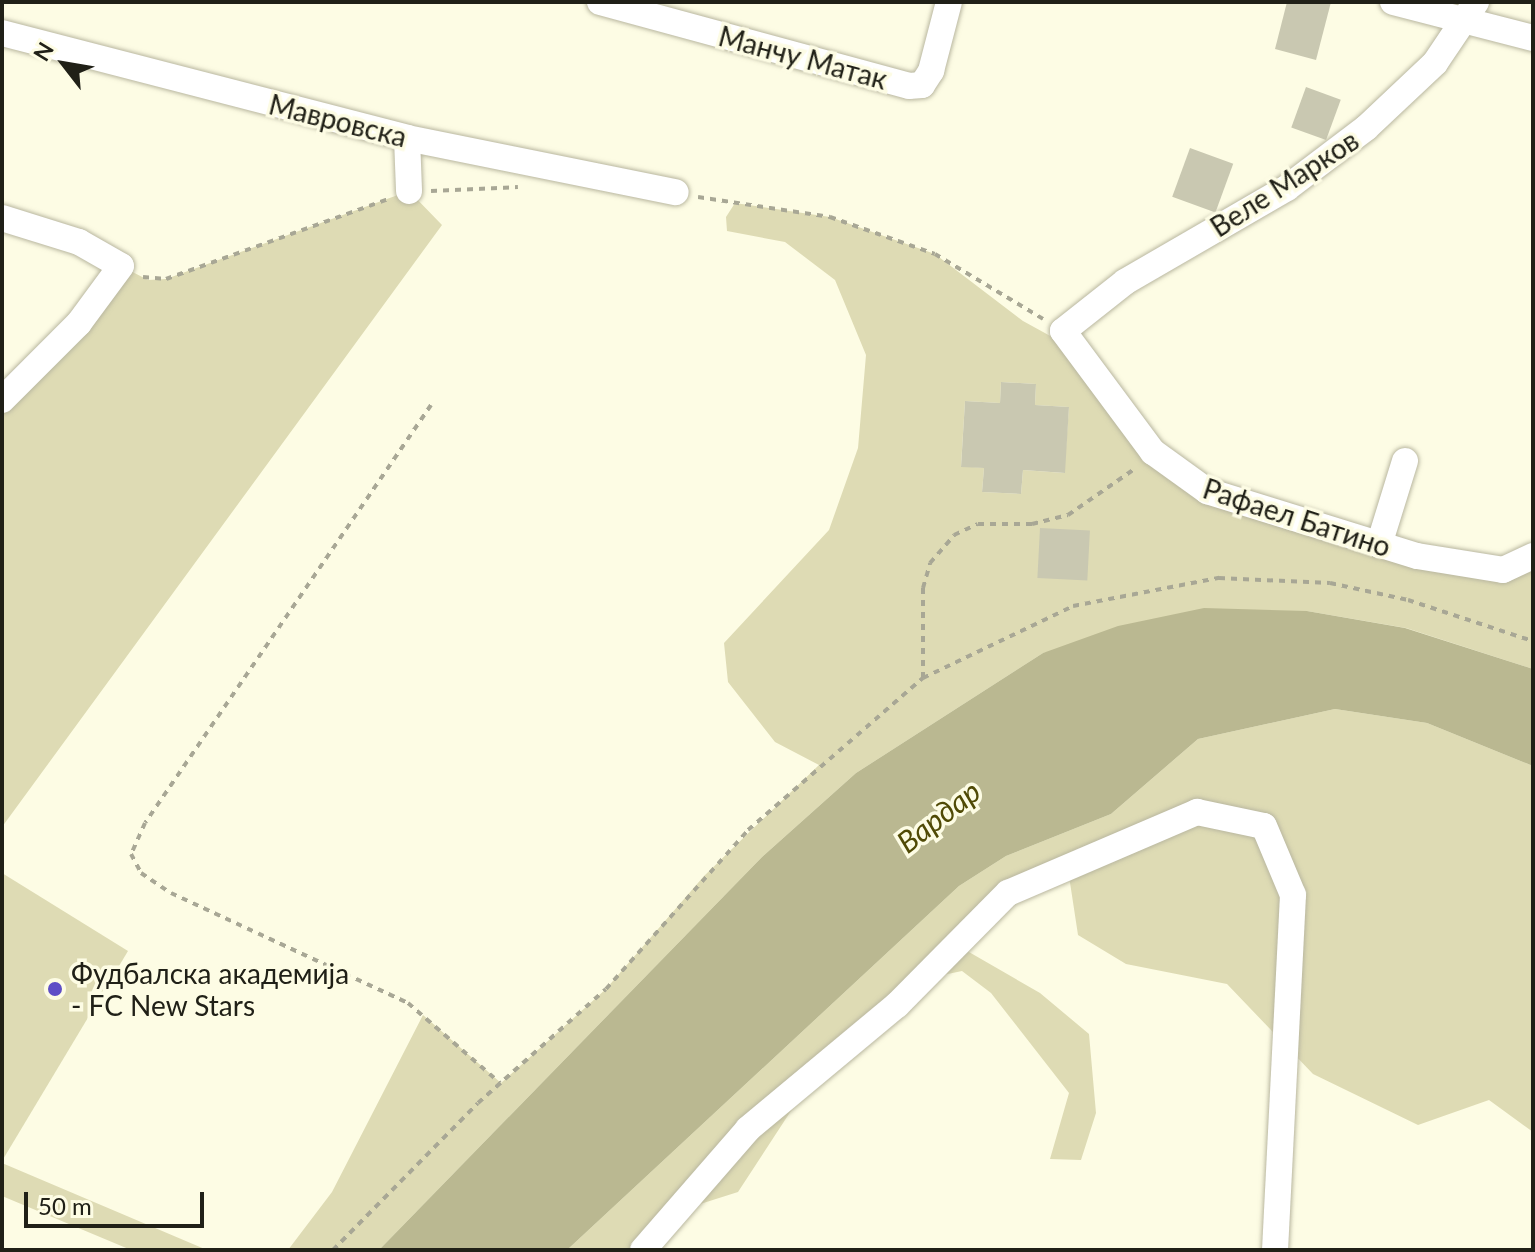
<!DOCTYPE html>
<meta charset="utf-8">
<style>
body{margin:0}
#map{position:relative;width:1535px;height:1252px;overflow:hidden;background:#fdfce4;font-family:Lato,sans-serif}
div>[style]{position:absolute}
.green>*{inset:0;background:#dedbb4}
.water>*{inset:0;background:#bab891}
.building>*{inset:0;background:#c9c8b1;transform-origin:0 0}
.path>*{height:4px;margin-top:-2px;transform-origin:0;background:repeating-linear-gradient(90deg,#a8a795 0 6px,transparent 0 12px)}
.roads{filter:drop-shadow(0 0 2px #b9b7a0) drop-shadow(0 0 2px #b9b7a0)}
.street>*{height:26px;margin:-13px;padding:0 13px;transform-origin:13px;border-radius:13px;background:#fff}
.dots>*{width:22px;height:22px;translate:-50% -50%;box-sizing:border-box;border:4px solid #fdfce4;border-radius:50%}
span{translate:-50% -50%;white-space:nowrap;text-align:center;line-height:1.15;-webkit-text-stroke:7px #fdfce4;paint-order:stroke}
.street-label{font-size:28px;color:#202017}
.poi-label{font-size:28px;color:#202017}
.left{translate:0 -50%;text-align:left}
.water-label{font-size:30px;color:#504a05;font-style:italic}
.frame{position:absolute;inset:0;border:4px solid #202017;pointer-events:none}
.north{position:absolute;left:24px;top:24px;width:80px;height:80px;-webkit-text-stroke:6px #fdfce4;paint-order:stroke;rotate:301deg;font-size:22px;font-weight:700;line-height:32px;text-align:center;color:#202017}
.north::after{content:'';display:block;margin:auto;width:28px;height:36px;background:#202017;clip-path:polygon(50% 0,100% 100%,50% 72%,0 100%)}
.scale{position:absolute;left:24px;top:1192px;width:180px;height:36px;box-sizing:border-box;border:4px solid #202017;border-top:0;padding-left:10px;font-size:24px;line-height:28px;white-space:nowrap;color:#202017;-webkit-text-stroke:6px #fdfce4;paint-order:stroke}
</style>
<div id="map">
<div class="green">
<i style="clip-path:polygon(409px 191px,442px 225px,2px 827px,2px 400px,121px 266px,148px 280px,166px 279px)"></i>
<i style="clip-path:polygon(evenodd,735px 203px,830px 217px,935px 254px,1023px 321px,1074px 349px,1173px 471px,1487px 570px,1533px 556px,1533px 669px,1406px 628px,1307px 611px,1043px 653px,856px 773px,762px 857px,379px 1250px,288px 1250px,332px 1192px,423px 1015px,501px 1083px,606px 989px,704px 876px,819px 765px,775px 742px,728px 682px,724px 643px,829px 530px,858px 448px,866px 355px,835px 280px,785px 242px,727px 231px,726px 217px,735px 203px,1001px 382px,1036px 384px,1035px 405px,1069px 407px,1064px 473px,1023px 470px,1021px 494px,982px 492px,984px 468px,961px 466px,965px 401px,1000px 403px,1001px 382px)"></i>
<i style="clip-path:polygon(1335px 709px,1427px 723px,1533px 766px,1533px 1132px,1489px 1100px,1418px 1125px,1313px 1074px,1227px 984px,1126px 964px,1078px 935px,1069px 876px,993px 914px,962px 948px,1040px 993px,1089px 1034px,1096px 1113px,1081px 1160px,1050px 1159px,1069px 1093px,991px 993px,962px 971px,900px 984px,800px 1097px,738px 1192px,697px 1205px,648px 1250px,567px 1250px,959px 886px,1006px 856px,1111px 814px,1198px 739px)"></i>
<i style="clip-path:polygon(2px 873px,128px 951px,2px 1161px)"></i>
<i style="clip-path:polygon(2px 1162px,2px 1163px,207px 1250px,131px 1250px,2px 1196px)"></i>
</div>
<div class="water">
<i style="clip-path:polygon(1204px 608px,1307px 611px,1405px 628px,1533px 669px,1533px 766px,1427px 723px,1335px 709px,1198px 739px,1111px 814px,1006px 856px,959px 886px,567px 1250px,379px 1250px,762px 857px,856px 773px,1043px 653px,1118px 626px)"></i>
</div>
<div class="building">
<i style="clip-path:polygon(1287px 2px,1331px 2px,1316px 60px,1275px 49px)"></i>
<i style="left:1306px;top:87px;width:37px;height:43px;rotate:20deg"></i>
<i style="left:1190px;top:148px;width:46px;height:52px;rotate:20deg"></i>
<i style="clip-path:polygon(1001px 382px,1036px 384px,1035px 405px,1069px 407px,1065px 473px,1023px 470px,1021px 494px,982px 492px,984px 468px,961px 467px,965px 401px,1000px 403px)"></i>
<i style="left:1040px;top:528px;width:50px;height:50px;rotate:3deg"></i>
</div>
<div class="path">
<i style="left:431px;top:191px;width:87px;rotate:-2.6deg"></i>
<i style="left:698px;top:197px;width:134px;rotate:8.6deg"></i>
<i style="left:830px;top:217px;width:111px;rotate:19.4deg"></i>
<i style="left:935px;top:254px;width:126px;rotate:31deg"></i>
<i style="left:143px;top:277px;width:23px;rotate:5deg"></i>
<i style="left:166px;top:279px;width:236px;rotate:-19.8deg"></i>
<i style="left:431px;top:405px;width:506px;rotate:124.38deg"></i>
<i style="left:145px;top:823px;width:34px;rotate:114deg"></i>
<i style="left:131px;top:854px;width:21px;rotate:62deg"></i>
<i style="left:141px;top:873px;width:36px;rotate:34deg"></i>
<i style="left:171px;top:893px;width:261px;rotate:24.9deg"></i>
<i style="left:408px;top:1003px;width:122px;rotate:41deg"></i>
<i style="left:923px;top:678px;width:166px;rotate:-25.6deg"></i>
<i style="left:1073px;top:606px;width:149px;rotate:-10.9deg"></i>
<i style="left:1219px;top:578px;width:111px;rotate:2.6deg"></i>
<i style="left:1330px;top:583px;width:80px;rotate:12.3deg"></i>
<i style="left:1408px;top:600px;width:132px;rotate:18.2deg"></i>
<i style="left:333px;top:1250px;width:206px;rotate:-45.4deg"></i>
<i style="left:478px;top:1103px;width:171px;rotate:-41.7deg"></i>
<i style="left:606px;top:989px;width:213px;rotate:-48.2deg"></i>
<i style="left:748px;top:830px;width:232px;rotate:-41deg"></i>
<i style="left:923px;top:678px;width:90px;rotate:-90deg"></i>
<i style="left:923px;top:588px;width:26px;rotate:-74deg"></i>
<i style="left:930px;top:563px;width:37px;rotate:-49deg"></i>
<i style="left:954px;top:535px;width:26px;rotate:-25deg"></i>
<i style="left:978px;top:524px;width:54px"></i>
<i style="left:1032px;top:524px;width:37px;rotate:-14deg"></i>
<i style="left:1068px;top:515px;width:83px;rotate:-34.7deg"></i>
</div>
<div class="roads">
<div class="street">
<i style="left:600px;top:2px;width:320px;rotate:15.2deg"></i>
<i style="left:909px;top:86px;width:13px;rotate:-4deg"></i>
<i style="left:922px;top:85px;width:17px;rotate:-57deg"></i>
<i style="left:931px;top:71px;width:71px;rotate:-75.4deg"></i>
<i style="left:1393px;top:2px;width:145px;rotate:14.4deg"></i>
<i style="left:1476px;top:2px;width:73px;rotate:123.9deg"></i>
<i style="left:1435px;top:63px;width:95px;rotate:136.7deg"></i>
<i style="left:1366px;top:128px;width:99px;rotate:142.8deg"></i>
<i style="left:1287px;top:188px;width:187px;rotate:149.9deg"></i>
<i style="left:1125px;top:282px;width:79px;rotate:141.7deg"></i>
<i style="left:1063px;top:331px;width:151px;rotate:53.4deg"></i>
<i style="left:1153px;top:452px;width:67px;rotate:35.8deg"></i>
<i style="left:1207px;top:491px;width:220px;rotate:17.2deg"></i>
<i style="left:1417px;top:556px;width:87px;rotate:9.2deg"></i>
<i style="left:1503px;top:570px;width:33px;rotate:-25deg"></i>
<i style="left:2px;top:33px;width:418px;rotate:14.5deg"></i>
<i style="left:407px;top:138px;width:274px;rotate:11.4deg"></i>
<i style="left:407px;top:138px;width:53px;rotate:87.8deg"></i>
<i style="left:2px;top:218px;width:81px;rotate:17.3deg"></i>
<i style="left:79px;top:242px;width:48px;rotate:29.7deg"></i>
<i style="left:121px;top:266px;width:71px;rotate:126.4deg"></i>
<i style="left:79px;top:323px;width:109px;rotate:135deg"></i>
<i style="left:1379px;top:545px;width:88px;rotate:-72.8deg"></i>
<i style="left:643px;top:1250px;width:160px;rotate:-49deg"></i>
<i style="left:748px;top:1129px;width:194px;rotate:-39.8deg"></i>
<i style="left:897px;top:1005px;width:158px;rotate:-45.3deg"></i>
<i style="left:1008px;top:893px;width:206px;rotate:-23.2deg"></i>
<i style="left:1197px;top:812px;width:68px;rotate:11.8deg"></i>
<i style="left:1264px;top:826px;width:75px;rotate:67.2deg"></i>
<i style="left:1293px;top:895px;width:355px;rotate:92.9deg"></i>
</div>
</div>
<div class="dots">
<i style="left:55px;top:989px;background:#5e4ec6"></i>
</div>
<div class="street-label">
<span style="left:803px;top:57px;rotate:15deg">Манчу Матак</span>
<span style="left:338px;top:120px;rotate:14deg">Мавровска</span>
<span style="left:1284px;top:183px;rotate:-33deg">Веле Марков</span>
<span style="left:1297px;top:517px;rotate:18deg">Рафаел Батино</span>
</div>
<div class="poi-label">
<span class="left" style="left:71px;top:989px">Фудбалска академија<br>- FC New Stars</span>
</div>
<div class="water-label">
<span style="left:938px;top:816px;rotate:-38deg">Вардар</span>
</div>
<div class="frame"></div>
<div class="north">N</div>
<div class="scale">50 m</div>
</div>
